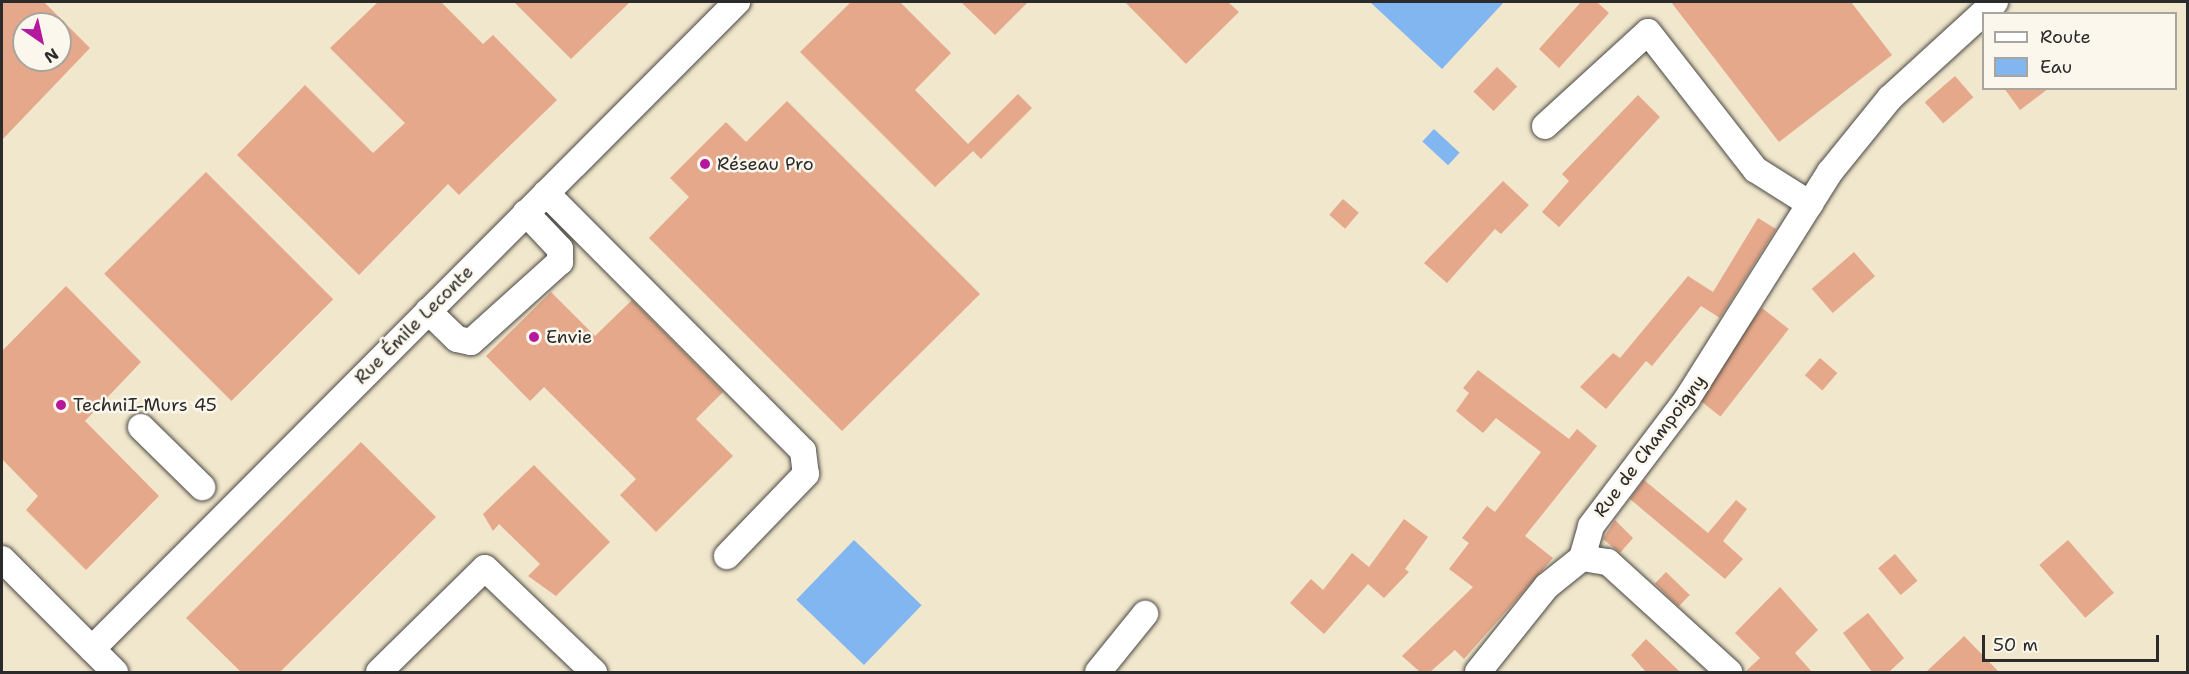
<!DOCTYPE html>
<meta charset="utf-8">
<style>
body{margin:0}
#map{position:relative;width:2189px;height:674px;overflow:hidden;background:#f1e7cc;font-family:"Shantell Sans",sans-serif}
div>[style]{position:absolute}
.water>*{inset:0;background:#82b6f0;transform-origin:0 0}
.building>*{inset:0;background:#e5a88a;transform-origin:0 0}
.roads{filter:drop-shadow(0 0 2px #494743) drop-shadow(0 0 2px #494743)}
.minor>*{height:26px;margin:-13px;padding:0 13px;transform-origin:13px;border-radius:13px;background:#fff}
.dots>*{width:16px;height:16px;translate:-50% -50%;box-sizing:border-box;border:3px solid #fbf7ec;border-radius:50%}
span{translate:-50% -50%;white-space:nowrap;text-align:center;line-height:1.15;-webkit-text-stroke:5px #fbf7ec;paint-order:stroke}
.poi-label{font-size:18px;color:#2b2b2b}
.left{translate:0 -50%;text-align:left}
.street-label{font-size:18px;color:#2b2b2b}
.frame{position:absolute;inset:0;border:3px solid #2b2b2b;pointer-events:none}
.legend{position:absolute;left:1982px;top:12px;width:195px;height:78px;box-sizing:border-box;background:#fbf7ec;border:2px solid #a8a59f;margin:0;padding:8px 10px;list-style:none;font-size:18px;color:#2b2b2b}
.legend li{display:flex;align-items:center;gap:12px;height:30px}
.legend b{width:30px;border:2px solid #a8a59f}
.north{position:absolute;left:12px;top:12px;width:60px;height:60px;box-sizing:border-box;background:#fbf7ec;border:2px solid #a8a59f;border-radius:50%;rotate:146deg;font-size:16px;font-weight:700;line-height:24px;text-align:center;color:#2b2b2b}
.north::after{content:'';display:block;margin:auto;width:21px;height:27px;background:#b5179e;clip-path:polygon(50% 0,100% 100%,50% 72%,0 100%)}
.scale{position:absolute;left:1982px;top:635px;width:177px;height:27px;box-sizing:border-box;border:3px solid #2b2b2b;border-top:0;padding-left:8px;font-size:18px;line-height:21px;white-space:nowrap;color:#2b2b2b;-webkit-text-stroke:4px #fbf7ec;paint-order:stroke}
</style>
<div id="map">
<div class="water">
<i style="clip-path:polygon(1370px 2px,1504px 2px,1442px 69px)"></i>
<i style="left:1434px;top:129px;width:35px;height:17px;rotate:43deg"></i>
<i style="left:854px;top:540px;width:94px;height:83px;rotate:44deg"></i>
</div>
<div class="building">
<i style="clip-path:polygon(evenodd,2px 2px,44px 2px,90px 48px,2px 140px,2px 2px,24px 24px,60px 24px,60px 60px,24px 60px,24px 24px)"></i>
<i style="clip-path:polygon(378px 2px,441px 2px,483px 44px,493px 35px,557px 100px,459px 195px,448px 184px,359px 275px,237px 155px,305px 85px,373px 153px,405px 123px,330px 48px)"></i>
<i style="clip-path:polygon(514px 2px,630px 2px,571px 59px)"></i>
<i style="clip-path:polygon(851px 2px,900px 2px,951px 53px,915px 90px,968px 144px,1018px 94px,1032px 108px,981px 159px,973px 151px,935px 187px,800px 52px)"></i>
<i style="clip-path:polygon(961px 2px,1028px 2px,995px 35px)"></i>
<i style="clip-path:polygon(1125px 2px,1228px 2px,1239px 12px,1186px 64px)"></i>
<i style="clip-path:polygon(1581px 2px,1597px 2px,1609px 13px,1559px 68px,1539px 49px)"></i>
<i style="clip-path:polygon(1671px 2px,1851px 2px,1892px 55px,1779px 142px)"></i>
<i style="left:1497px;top:67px;width:28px;height:34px;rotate:44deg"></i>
<i style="left:1955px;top:76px;width:28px;height:40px;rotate:49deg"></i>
<i style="clip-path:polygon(2004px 88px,2049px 88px,2020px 110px)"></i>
<i style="clip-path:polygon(1638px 95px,1660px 117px,1559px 227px,1542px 212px,1569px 181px,1562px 174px)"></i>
<i style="clip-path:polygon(787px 101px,980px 294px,842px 431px,649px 238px,689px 197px,670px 178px,726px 122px,746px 142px)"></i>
<i style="left:206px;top:172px;width:180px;height:144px;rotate:45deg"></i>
<i style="clip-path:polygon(1503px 181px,1529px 205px,1501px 234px,1495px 229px,1447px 283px,1424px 263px)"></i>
<i style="left:1343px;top:199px;width:21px;height:21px;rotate:41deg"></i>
<i style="clip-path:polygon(1758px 218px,1776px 229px,1720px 318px,1701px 306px,1652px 366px,1646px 361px,1606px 409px,1580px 387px,1613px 353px,1620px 358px,1688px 276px,1713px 292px)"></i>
<i style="left:1854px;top:252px;width:32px;height:56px;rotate:49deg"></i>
<i style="clip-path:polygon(66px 286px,141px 362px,85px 421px,159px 496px,86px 570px,26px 510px,38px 496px,2px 459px,2px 351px)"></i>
<i style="clip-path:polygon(551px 292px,595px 336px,632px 300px,723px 392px,696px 419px,733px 456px,656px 532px,620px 495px,636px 479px,544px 387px,530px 401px,486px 356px)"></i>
<i style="left:1762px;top:308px;width:34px;height:111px;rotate:38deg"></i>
<i style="left:1820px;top:358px;width:23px;height:23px;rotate:41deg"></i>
<i style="clip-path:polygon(1478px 370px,1569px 439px,1577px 429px,1597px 446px,1525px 536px,1553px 558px,1464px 659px,1455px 650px,1430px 672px,1420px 672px,1402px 656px,1473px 587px,1449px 569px,1469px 543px,1462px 538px,1487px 506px,1495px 512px,1541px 452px,1496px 418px,1483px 433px,1456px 411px,1469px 393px,1463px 388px)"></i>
<i style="clip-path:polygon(361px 442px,436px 517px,280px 672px,241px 672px,186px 618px)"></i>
<i style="clip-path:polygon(534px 465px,610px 542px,556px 596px,528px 576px,540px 564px,499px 524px,493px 531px,483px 514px)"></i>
<i style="clip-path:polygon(1644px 480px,1708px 533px,1736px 500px,1747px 509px,1723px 541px,1743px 559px,1725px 579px,1630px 499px)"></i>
<i style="clip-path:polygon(1404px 519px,1428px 537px,1405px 569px,1409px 572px,1384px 598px,1368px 584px,1324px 634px,1290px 603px,1311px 579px,1323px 590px,1352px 553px,1369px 567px)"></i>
<i style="clip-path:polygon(1615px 520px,1633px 538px,1620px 553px,1603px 539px)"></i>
<i style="left:2068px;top:540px;width:70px;height:38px;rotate:49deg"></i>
<i style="left:1895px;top:554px;width:35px;height:22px;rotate:50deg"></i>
<i style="left:1666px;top:572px;width:33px;height:16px;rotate:44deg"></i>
<i style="clip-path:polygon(1780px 587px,1818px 630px,1795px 653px,1812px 672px,1745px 672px,1760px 658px,1735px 633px)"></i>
<i style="clip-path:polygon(1868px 613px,1904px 658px,1889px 672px,1872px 672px,1843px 633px)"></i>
<i style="clip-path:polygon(1964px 636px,1999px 672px,1926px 672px,1958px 642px)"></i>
<i style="clip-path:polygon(1646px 639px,1680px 672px,1646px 672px,1631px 655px)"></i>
</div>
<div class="roads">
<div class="minor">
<i style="left:1545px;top:126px;width:139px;rotate:-42.4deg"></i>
<i style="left:1648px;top:32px;width:175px;rotate:52deg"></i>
<i style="left:1756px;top:170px;width:64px;rotate:32.2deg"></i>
<i style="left:546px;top:193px;width:364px;rotate:45.1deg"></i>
<i style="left:803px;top:451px;width:23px;rotate:83deg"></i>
<i style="left:806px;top:474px;width:114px;rotate:133.9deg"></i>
<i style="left:428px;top:311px;width:40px;rotate:44deg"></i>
<i style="left:457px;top:339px;width:14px;rotate:12deg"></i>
<i style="left:471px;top:342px;width:120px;rotate:-42deg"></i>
<i style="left:560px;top:262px;width:13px;rotate:-90deg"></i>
<i style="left:560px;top:249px;width:50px;rotate:-133.4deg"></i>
<i style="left:141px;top:427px;width:86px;rotate:44.5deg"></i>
<i style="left:1582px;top:558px;width:26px;rotate:9deg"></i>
<i style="left:1608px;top:562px;width:164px;rotate:42.3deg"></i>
<i style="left:2px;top:559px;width:160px;rotate:45deg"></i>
<i style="left:92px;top:649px;width:914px;rotate:-45.09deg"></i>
<i style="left:379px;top:672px;width:148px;rotate:-44.5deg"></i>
<i style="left:485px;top:568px;width:151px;rotate:43.7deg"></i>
<i style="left:1098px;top:672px;width:75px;rotate:-51deg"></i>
<i style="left:1478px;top:672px;width:110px;rotate:-51.3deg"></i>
<i style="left:1547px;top:586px;width:45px;rotate:-38.7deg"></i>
<i style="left:1582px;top:558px;width:33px;rotate:-74deg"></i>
<i style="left:1591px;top:526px;width:159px;rotate:-52.9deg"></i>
<i style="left:1687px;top:399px;width:268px;rotate:-57.8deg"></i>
<i style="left:1830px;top:172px;width:95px;rotate:-51deg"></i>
<i style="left:1890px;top:98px;width:142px;rotate:-42.4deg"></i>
</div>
</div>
<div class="dots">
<i style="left:705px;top:164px;background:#b5179e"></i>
<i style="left:534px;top:337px;background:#b5179e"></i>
<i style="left:61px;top:405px;background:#b5179e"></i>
</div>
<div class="poi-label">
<span class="left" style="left:717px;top:164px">Réseau Pro</span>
<span class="left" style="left:546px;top:337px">Envie</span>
<span class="left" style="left:73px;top:405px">TechniI-Murs 45</span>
</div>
<div class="street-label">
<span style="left:414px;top:325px;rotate:-45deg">Rue Émile Leconte</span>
<span style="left:1650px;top:446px;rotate:-53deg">Rue de Champoigny</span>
</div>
<div class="frame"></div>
<ul class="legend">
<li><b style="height:8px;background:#fff"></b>Route</li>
<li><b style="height:16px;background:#82b6f0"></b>Eau</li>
</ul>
<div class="north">N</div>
<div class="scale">50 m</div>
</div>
